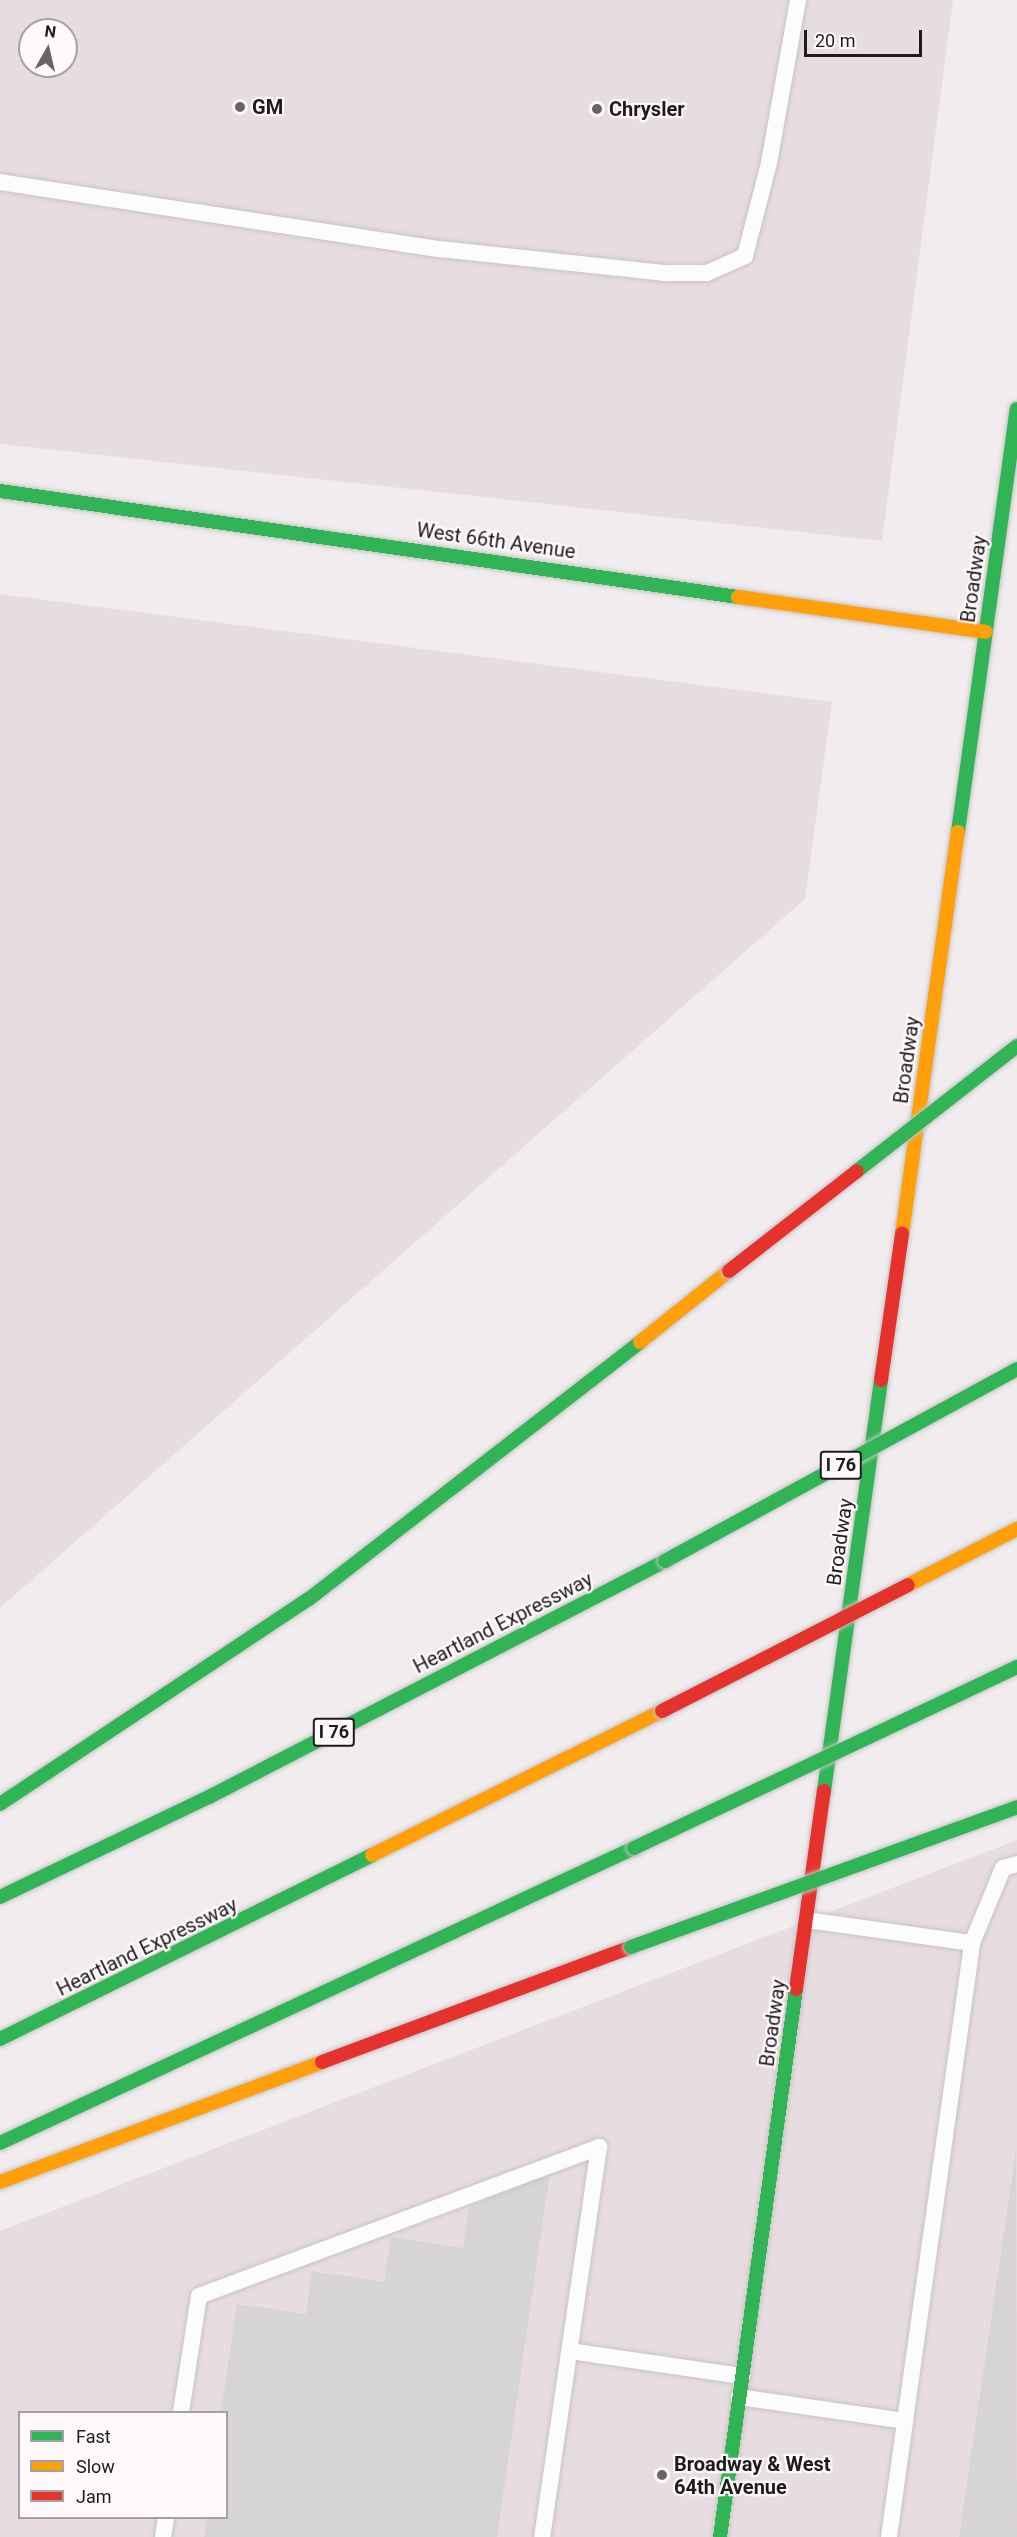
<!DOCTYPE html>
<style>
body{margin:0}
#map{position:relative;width:1017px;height:2537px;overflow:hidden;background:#f1edef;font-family:Roboto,sans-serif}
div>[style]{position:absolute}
.built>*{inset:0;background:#e7dde1}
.building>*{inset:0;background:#d7d4d6}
.roads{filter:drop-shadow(0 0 2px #c7c3c5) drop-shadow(0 0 2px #c7c3c5)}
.lane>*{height:16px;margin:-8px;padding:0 8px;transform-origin:8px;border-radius:8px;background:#fdfcfd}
.fast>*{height:14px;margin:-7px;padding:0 7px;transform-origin:7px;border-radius:7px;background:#30b455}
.slow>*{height:14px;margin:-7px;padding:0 7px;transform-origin:7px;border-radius:7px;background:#ff9f0a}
.jam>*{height:14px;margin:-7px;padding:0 7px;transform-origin:7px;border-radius:7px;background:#e5322d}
.bridges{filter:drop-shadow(0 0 2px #c7c3c5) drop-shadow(0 0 2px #c7c3c5)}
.fast-bridge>*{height:14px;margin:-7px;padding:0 7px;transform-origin:7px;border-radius:7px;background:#30b455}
.slow-bridge>*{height:14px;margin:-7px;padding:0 7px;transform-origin:7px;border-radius:7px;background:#ff9f0a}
.jam-bridge>*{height:14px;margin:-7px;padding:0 7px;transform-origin:7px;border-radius:7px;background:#e5322d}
.dots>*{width:16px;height:16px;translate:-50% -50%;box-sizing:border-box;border:3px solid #fff9fb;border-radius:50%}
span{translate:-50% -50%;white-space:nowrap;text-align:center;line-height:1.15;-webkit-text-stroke:4.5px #fff9fb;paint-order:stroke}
.shield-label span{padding:2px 4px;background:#fff9fb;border:2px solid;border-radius:4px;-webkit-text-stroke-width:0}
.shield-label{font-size:18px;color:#1e1b1c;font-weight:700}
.poi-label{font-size:20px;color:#1e1b1c;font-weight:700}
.left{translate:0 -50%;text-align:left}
.street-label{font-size:20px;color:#1e1b1c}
.legend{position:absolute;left:18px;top:2411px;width:210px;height:108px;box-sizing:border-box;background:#fff9fb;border:2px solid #a5a0a2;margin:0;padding:8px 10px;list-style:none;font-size:18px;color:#1e1b1c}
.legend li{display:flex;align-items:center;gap:12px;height:30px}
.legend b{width:30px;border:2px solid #a5a0a2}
.north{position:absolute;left:18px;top:18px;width:60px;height:60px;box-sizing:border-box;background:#fff9fb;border:2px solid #a5a0a2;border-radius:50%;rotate:8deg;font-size:16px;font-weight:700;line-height:24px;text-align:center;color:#1e1b1c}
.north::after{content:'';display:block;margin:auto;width:21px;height:27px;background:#686466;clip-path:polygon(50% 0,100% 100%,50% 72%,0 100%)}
.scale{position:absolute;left:804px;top:30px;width:118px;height:27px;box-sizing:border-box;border:3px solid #1e1b1c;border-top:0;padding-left:8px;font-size:18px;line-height:21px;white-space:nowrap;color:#1e1b1c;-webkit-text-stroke:4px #fff9fb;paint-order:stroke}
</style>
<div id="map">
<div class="built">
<i style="clip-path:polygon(evenodd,0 0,953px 0,882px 541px,0 444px,0 0,30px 30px,66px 30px,66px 66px,30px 66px,30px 30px)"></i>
<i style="clip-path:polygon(0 594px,832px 702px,805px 899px,0 1608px)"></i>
<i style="clip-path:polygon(evenodd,1017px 1840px,1017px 2537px,0 2537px,0 2231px,1017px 1840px,20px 2412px,226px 2412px,226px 2518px,20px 2518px,20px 2412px)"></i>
</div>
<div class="building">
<i style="clip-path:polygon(1016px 2150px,1017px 2537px,959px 2537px)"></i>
<i style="clip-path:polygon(550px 2172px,497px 2537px,204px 2537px,206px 2518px,226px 2518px,226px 2412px,221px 2412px,237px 2304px,306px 2314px,312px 2271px,384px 2282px,391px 2237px,463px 2248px,469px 2207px)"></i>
</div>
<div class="roads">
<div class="lane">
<i style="left:0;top:182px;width:445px;rotate:8.7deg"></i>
<i style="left:440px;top:249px;width:225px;rotate:6.1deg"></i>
<i style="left:664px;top:273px;width:43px"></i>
<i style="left:707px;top:273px;width:42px;rotate:-24.1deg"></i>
<i style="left:745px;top:256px;width:96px;rotate:-75.5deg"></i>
<i style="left:769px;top:163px;width:166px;rotate:-79.9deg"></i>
<i style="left:972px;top:1943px;width:81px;rotate:-67.5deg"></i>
<i style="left:1003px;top:1868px;width:15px;rotate:-16deg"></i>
<i style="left:570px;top:2351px;width:174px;rotate:8.3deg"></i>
<i style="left:739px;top:2397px;width:168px;rotate:8.2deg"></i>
<i style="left:905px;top:2421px;width:483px;rotate:-82deg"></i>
<i style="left:972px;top:1943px;width:167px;rotate:-172.1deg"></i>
<i style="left:181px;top:2412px;width:117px;rotate:-81.2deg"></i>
<i style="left:199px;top:2296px;width:427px;rotate:-20.4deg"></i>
<i style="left:599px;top:2147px;width:394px;rotate:98.3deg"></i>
<i style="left:163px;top:2537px;width:19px;rotate:-81deg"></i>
<i style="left:889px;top:2537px;width:117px;rotate:-82.1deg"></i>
</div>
<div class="fast">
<i style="left:0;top:491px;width:746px;rotate:8.17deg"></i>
<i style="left:958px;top:832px;width:427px;rotate:-82.1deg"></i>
<i style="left:824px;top:1791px;width:415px;rotate:-82.1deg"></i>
<i style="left:0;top:1804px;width:371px;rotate:-33.6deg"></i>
<i style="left:309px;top:1599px;width:419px;rotate:-37.8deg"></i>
<i style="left:0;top:1897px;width:232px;rotate:-25.6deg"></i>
<i style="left:209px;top:1797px;width:513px;rotate:-27.36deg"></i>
<i style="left:0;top:2039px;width:415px;rotate:-26.3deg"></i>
<i style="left:0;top:2143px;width:699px;rotate:-24.95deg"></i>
<i style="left:720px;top:2537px;width:553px;rotate:-82.1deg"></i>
</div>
<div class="slow">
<i style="left:738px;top:597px;width:250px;rotate:8deg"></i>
<i style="left:902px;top:1234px;width:406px;rotate:-82.1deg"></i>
<i style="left:640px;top:1342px;width:114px;rotate:-38.6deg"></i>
<i style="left:372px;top:1855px;width:324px;rotate:-26.4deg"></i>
<i style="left:0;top:2182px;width:344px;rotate:-20.4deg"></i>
</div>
<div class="jam">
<i style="left:881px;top:1380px;width:148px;rotate:-81.8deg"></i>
<i style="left:796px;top:1989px;width:200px;rotate:-82deg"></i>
<i style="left:322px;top:2062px;width:330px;rotate:-20.4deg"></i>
</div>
</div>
<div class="bridges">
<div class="fast-bridge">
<i style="left:857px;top:1171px;width:203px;rotate:-38deg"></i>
<i style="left:665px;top:1561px;width:401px;rotate:-28.6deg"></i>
<i style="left:634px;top:1848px;width:424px;rotate:-25.3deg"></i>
<i style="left:631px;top:1947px;width:411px;rotate:-19.9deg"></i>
</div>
<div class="slow-bridge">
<i style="left:908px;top:1585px;width:123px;rotate:-27.2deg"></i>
</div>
<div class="jam-bridge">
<i style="left:729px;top:1271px;width:162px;rotate:-38deg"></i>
<i style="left:662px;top:1711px;width:276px;rotate:-27.1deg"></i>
</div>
</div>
<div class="dots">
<i style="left:240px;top:107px;background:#686466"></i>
<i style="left:597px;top:109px;background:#686466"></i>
<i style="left:662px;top:2475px;background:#686466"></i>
</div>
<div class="shield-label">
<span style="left:841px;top:1465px">I 76</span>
<span style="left:334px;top:1732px">I 76</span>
</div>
<div class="poi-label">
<span class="left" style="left:252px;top:107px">GM</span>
<span class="left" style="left:609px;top:109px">Chrysler</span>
<span class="left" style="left:674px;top:2476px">Broadway &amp; West<br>64th Avenue</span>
</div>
<div class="street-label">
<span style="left:496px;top:541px;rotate:8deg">West 66th Avenue</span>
<span style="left:974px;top:579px;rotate:-82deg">Broadway</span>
<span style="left:907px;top:1060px;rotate:-82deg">Broadway</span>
<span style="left:840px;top:1542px;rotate:-82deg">Broadway</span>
<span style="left:503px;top:1623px;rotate:-27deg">Heartland Expressway</span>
<span style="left:147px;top:1947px;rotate:-26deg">Heartland Expressway</span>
<span style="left:773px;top:2023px;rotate:-82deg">Broadway</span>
</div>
<ul class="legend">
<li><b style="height:8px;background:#30b455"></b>Fast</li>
<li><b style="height:8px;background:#ff9f0a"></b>Slow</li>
<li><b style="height:8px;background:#e5322d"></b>Jam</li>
</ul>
<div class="north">N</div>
<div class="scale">20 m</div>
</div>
